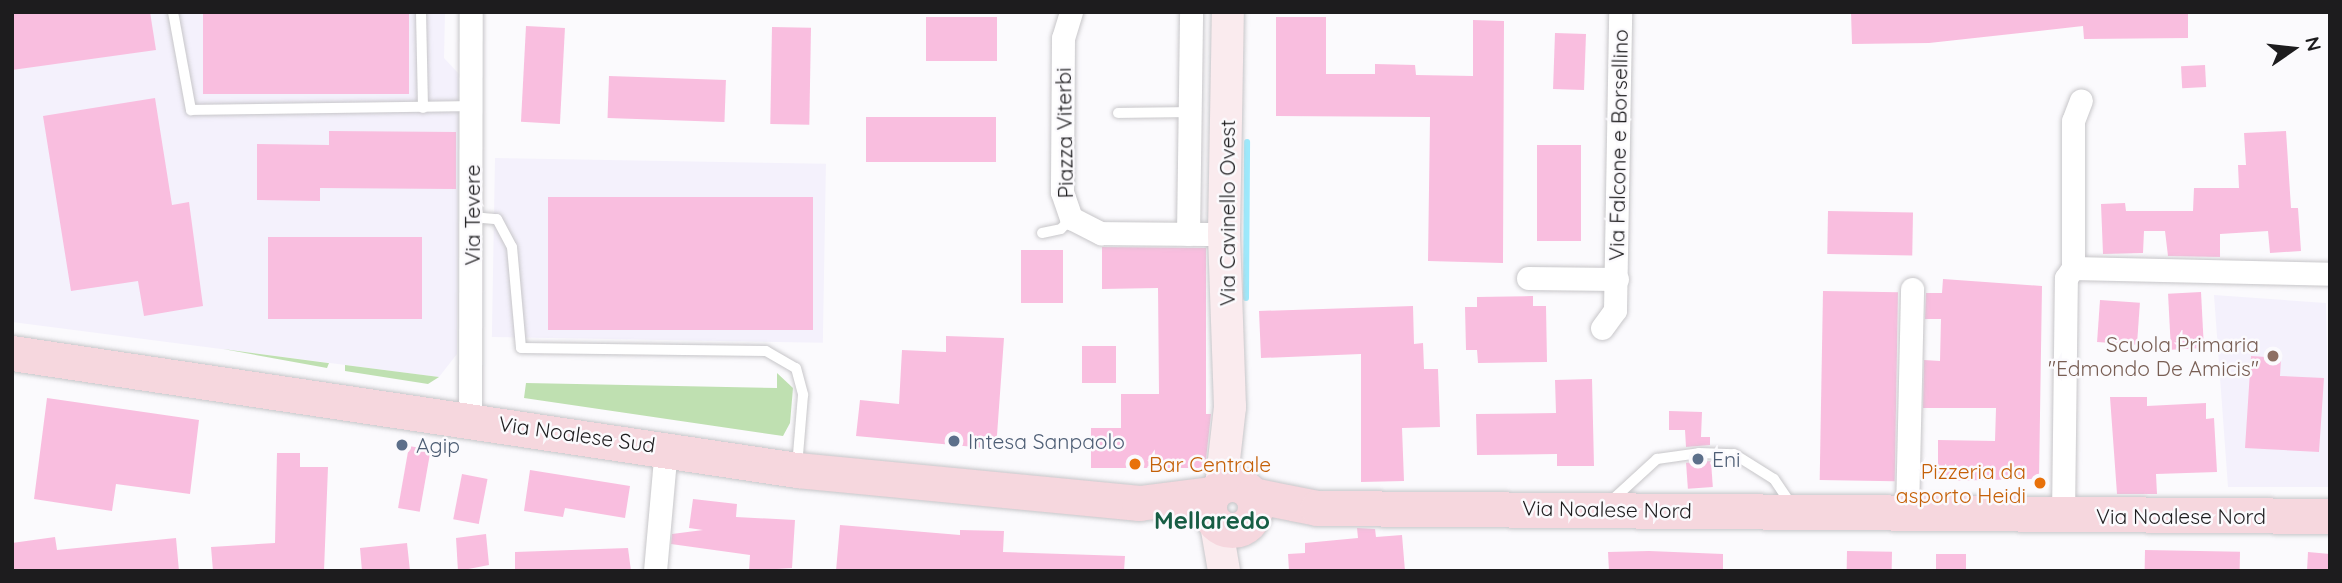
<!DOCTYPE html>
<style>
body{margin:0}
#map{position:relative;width:2342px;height:583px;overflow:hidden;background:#fbfafd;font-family:Quicksand,sans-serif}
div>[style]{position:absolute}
.built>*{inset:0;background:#f4f1fc;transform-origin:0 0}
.green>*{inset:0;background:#bfe0b1}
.stream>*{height:6px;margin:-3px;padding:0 3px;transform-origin:3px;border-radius:3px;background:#9ce9fc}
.building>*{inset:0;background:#f9bedf;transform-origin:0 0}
.roads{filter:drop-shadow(0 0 2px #c7c6c9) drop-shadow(0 0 2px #c7c6c9)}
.lane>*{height:10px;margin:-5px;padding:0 5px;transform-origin:5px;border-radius:5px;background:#fff}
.street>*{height:23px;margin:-11.5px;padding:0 11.5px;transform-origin:11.5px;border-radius:11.5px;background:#fff}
.secondary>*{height:32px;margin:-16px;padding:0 16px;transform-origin:16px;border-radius:16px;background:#faebee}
.primary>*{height:35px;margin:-17.5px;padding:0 17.5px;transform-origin:17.5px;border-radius:17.5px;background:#f6d7de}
.primary>.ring{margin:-17.5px;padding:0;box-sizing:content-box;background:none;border:35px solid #f6d7de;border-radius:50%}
.dots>*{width:19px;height:19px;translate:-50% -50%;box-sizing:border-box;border:4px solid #fbfafd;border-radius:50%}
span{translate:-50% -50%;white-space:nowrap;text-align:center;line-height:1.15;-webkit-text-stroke:5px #fbfafd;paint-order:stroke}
.street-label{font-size:21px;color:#1d1c1e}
.education-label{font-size:21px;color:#785e54}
.right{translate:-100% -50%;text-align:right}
.service-label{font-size:21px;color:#4e5e75}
.left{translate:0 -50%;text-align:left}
.food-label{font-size:21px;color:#c56008}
.quarter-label{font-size:24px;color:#175d44;font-weight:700}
.frame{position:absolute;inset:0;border:14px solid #1d1c1e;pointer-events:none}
.north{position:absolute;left:2258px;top:14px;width:70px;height:70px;-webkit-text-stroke:5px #fbfafd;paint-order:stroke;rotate:76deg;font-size:19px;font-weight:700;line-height:28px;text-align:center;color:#1d1c1e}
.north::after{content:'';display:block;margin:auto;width:24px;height:32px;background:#1d1c1e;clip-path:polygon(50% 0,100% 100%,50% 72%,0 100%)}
</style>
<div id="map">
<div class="built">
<i style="clip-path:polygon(12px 12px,445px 12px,444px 58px,459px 74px,457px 354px,439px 377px,12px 322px)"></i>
<i style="left:495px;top:158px;width:331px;height:179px;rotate:1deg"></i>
<i style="clip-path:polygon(2214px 295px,2326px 303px,2330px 487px,2228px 487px)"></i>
</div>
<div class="green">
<i style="clip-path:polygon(223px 349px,328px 363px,329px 363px,327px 368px)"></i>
<i style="clip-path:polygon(345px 365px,439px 377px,428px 384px,345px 371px)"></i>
<i style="clip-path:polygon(777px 373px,793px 388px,790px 423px,783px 436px,524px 398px,526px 383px,777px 388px)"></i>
</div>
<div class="stream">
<i style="left:1246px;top:298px;width:156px;rotate:-89.6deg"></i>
</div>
<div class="building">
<i style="clip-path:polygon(12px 12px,150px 12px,156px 50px,12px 70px)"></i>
<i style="left:203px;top:12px;width:206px;height:82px"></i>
<i style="clip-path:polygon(1851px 12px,2188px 12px,2188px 38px,2084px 39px,2083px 26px,1929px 43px,1852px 44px)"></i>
<i style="left:997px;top:17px;width:44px;height:71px;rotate:90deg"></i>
<i style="clip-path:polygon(1276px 17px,1326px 17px,1326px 74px,1375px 74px,1375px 64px,1415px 65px,1416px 75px,1473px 76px,1473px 20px,1504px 21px,1503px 263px,1428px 261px,1430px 117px,1276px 116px)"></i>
<i style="left:526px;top:26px;width:39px;height:96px;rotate:3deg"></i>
<i style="left:772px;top:27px;width:39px;height:97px;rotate:1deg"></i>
<i style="left:1555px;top:33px;width:31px;height:56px;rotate:2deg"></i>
<i style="left:2205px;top:65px;width:22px;height:24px;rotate:87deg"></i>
<i style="left:609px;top:76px;width:117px;height:42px;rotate:2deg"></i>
<i style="clip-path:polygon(155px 98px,172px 205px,189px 202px,203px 306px,144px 316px,138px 281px,71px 291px,43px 116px)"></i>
<i style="left:866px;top:117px;width:130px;height:45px"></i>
<i style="clip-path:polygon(329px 131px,456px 132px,456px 189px,320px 188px,320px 201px,257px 200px,257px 144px,329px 145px)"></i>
<i style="clip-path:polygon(2286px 131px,2291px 208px,2298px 208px,2301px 251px,2270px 253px,2268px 231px,2220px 234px,2220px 257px,2168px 256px,2165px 231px,2144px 231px,2143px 253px,2103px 254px,2101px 204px,2125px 203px,2126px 211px,2193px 211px,2194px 188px,2239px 188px,2238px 165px,2246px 165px,2244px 133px)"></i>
<i style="left:1537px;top:145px;width:44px;height:96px"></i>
<i style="left:548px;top:197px;width:265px;height:133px"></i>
<i style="left:1828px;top:211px;width:85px;height:43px;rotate:1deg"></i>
<i style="left:268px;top:237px;width:154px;height:82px"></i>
<i style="clip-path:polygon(1102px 247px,1206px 248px,1206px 414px,1211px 414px,1205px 468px,1091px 468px,1091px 428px,1121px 428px,1121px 394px,1159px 394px,1158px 288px,1102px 289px)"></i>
<i style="left:1021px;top:250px;width:42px;height:53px"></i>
<i style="clip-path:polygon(1943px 279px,2042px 286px,2039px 479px,1938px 481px,1938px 440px,1995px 441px,1996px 408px,1923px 408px,1924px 360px,1940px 361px,1941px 319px,1925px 319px,1926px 293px,1942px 293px)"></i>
<i style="left:1823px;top:291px;width:75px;height:189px;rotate:1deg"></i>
<i style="left:2201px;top:292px;width:56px;height:33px;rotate:87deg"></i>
<i style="clip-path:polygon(1533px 296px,1533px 306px,1546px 306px,1547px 362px,1478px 363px,1477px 350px,1466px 350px,1465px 307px,1477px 307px,1477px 297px)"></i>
<i style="left:2100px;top:300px;width:40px;height:42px;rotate:4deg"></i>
<i style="clip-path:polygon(1413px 306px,1414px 344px,1423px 343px,1424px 369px,1438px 369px,1440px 427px,1402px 428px,1404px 481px,1361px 482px,1361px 354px,1261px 358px,1259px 311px)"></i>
<i style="clip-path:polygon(946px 336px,1004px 338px,996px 449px,856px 436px,860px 400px,899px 404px,902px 350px,946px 352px)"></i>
<i style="left:1082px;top:346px;width:34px;height:37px"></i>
<i style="clip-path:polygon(2251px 356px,2281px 358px,2280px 376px,2324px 378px,2319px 452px,2245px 448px)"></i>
<i style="clip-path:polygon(1592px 379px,1594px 466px,1557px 466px,1557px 454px,1477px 455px,1476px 414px,1556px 413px,1555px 380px)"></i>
<i style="clip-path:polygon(2110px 397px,2147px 397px,2147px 406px,2206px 403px,2206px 419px,2214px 418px,2217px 472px,2156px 474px,2157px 494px,2117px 494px)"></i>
<i style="clip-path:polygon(47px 398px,199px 420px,190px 494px,116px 484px,112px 511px,34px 499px)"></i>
<i style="clip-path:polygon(1669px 411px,1702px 412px,1701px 437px,1710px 437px,1710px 445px,1686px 447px,1685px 430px,1669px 430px)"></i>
<i style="left:409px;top:446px;width:22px;height:63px;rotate:10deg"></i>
<i style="clip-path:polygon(277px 453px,300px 453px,300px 467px,328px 467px,324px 571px,213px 571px,211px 547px,275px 543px)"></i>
<i style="left:1711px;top:461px;width:26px;height:25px;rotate:86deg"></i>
<i style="clip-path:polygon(530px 470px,630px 486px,625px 518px,565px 508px,563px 517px,524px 511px)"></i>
<i style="left:462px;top:474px;width:26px;height:46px;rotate:11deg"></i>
<i style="clip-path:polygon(693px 499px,737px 504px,736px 517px,795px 520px,792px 568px,749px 571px,750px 555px,671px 544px,672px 534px,703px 530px,689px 528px)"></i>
<i style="clip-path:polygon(840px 525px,960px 535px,960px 530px,1004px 531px,1003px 552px,1125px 556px,1124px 571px,836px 571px)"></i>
<i style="clip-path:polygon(1357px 528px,1375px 529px,1376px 537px,1402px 535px,1405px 571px,1289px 571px,1288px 554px,1305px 553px,1305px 543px,1358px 538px)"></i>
<i style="clip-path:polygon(486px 534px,489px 565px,458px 571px,456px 538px)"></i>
<i style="clip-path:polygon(55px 537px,57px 550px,176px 538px,179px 571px,12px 571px,12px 543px)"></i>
<i style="clip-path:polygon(407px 543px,410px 571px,362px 571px,360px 548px)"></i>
<i style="clip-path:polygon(628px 548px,631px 571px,515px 571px,515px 552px)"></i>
<i style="left:2145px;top:550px;width:95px;height:21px;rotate:1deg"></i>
<i style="clip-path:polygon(1649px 551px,1723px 554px,1723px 571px,1609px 571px,1608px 552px)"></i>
<i style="left:1847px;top:551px;width:45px;height:20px;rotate:1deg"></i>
<i style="clip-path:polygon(2308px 552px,2330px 554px,2330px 571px,2307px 571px)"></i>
<i style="left:1936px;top:554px;width:30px;height:17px"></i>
</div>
<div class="roads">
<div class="lane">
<i style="left:173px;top:12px;width:100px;rotate:79.6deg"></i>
<i style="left:191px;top:110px;width:281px;rotate:-0.8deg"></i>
<i style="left:421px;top:12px;width:96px;rotate:88.8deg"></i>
<i style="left:1118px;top:113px;width:71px;rotate:-0.8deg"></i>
<i style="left:472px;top:217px;width:25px;rotate:5deg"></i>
<i style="left:497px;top:219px;width:32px;rotate:62deg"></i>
<i style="left:512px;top:247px;width:101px;rotate:84.9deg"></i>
<i style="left:521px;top:348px;width:245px;rotate:0.7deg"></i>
<i style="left:766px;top:351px;width:34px;rotate:30deg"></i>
<i style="left:796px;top:368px;width:28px;rotate:75deg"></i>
<i style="left:803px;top:395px;width:72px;rotate:94.8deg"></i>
<i style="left:1042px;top:233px;width:19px;rotate:-12deg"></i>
<i style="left:1061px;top:229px;width:15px;rotate:-48deg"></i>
<i style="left:1610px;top:502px;width:64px;rotate:-42.5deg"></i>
<i style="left:1657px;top:459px;width:42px;rotate:-8.1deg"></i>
<i style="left:1699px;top:453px;width:35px;rotate:2deg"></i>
<i style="left:1734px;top:454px;width:47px;rotate:32deg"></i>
<i style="left:1774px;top:479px;width:30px;rotate:56deg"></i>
</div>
<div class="street">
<i style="left:1071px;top:12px;width:27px;rotate:107deg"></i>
<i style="left:1063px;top:38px;width:154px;rotate:90.4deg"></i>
<i style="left:1062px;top:192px;width:28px;rotate:71deg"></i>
<i style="left:1071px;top:218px;width:34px;rotate:27deg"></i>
<i style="left:1101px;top:233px;width:123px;rotate:0.5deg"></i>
<i style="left:1188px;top:234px;width:222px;rotate:-89.2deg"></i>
<i style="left:2073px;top:268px;width:257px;rotate:1.3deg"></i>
<i style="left:1528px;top:278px;width:89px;rotate:0.6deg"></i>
<i style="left:1602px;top:328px;width:22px;rotate:-54deg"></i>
<i style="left:1615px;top:310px;width:298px;rotate:-89deg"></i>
<i style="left:470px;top:419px;width:407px;rotate:-89.9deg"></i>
<i style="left:1907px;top:513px;width:224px;rotate:-88.7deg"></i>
<i style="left:2063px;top:516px;width:238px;rotate:-89.3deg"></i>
<i style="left:2066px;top:278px;width:12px;rotate:-55deg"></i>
<i style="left:2073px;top:268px;width:147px;rotate:-90deg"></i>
<i style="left:2073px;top:121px;width:22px;rotate:-69deg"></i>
<i style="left:655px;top:571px;width:124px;rotate:-84.9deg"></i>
</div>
<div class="secondary">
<i style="left:1221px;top:486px;width:80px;rotate:-83.5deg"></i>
<i style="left:1230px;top:407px;width:173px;rotate:-92deg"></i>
<i style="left:1224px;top:234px;width:222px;rotate:-89deg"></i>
<i style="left:1216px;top:524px;width:48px;rotate:80.3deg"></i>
</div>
<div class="primary">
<i style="left:12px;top:353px;width:794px;rotate:8.48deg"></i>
<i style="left:797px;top:470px;width:344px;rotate:5.5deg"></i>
<i style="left:1139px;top:503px;width:74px;rotate:-7deg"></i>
<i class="ring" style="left:1209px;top:484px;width:11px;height:11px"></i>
<i style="left:1252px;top:495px;width:66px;rotate:11.3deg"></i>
<i style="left:1317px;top:508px;width:1013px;rotate:0.45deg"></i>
</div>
</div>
<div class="dots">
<i style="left:2273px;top:356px;background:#8d6e63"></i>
<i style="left:954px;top:441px;background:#5c6f8a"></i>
<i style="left:402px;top:445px;background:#5c6f8a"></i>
<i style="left:1698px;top:459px;background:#5c6f8a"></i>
<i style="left:1135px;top:464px;background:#e8710a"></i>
<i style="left:2040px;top:483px;background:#e8710a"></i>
</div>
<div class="street-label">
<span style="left:1064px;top:133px;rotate:-91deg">Piazza Viterbi</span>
<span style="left:1618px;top:145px;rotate:-89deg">Via Falcone e Borsellino</span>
<span style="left:1227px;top:213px;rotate:-90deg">Via Cavinello Ovest</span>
<span style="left:472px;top:215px;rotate:-90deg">Via Tevere</span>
<span style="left:577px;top:434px;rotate:8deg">Via Noalese Sud</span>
<span style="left:1607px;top:509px;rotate:1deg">Via Noalese Nord</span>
<span style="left:2181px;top:516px">Via Noalese Nord</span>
</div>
<div class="education-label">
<span class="right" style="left:2259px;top:356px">Scuola Primaria<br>"Edmondo De Amicis"</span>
</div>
<div class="service-label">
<span class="left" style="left:968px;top:441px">Intesa Sanpaolo</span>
<span class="left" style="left:416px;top:445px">Agip</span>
<span class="left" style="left:1712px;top:459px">Eni</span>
</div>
<div class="food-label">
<span class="left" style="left:1149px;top:464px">Bar Centrale</span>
<span class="right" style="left:2026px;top:483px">Pizzeria da<br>asporto Heidi</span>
</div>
<div class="quarter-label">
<span style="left:1212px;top:521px">Mellaredo</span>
</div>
<div class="frame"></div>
<div class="north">N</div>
</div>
